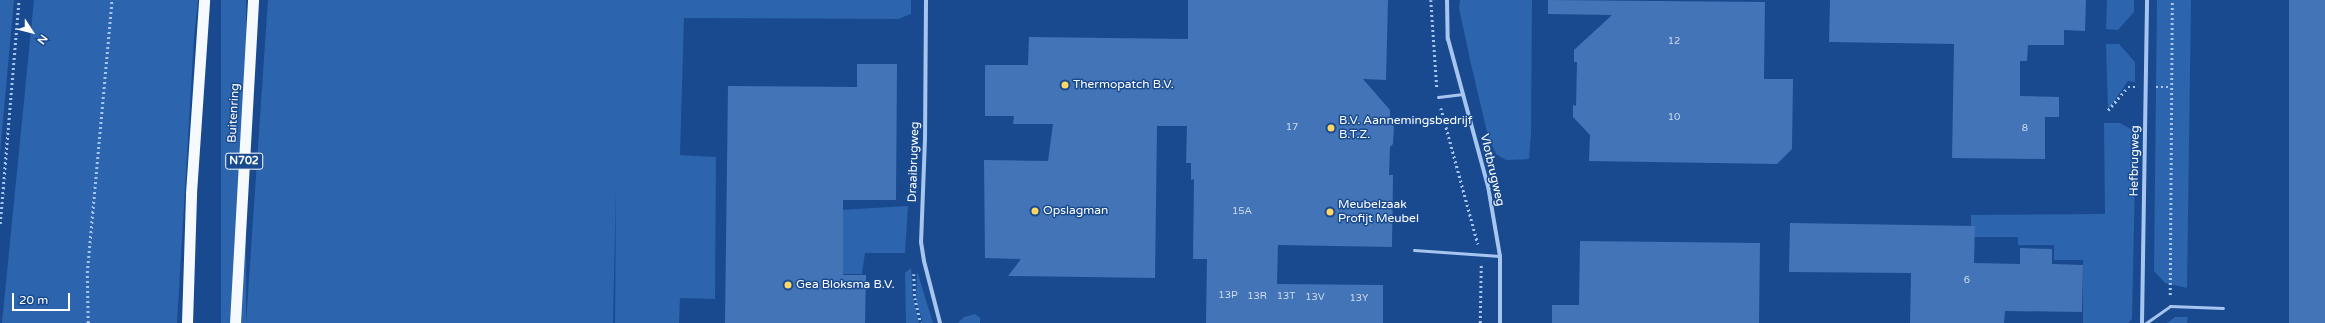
<!DOCTYPE html>
<style>
body{margin:0}
#map{position:relative;width:2325px;height:323px;overflow:hidden;background:#194a8f;font-family:"Varela Round",sans-serif}
div>[style]{position:absolute}
.green>*{inset:0;background:#2c64ad;transform-origin:0 0}
.building>*{inset:0;background:#4274b7;transform-origin:0 0}
.path>*{height:2.5px;margin-top:-1.25px;transform-origin:0;background:repeating-linear-gradient(90deg,#a6c6ef 0 2px,transparent 0 5px)}
.service>*{height:3px;margin:-1.5px;padding:0 1.5px;transform-origin:1.5px;border-radius:1.5px;background:#a6c6ef}
.minor>*{height:4px;margin:-2px;padding:0 2px;transform-origin:2px;border-radius:2px;background:#a6c6ef}
.trunk>*{height:11px;margin:-5.5px;padding:0 5.5px;transform-origin:5.5px;border-radius:5.5px;background:#f6faff}
.dots>*{width:11px;height:11px;translate:-50% -50%;box-sizing:border-box;border:2px solid #194a8f;border-radius:50%}
span{translate:-50% -50%;white-space:nowrap;text-align:center;line-height:1.15;-webkit-text-stroke:3px #194a8f;paint-order:stroke}
.number-label{font-size:10px;color:#d0dced}
.number-label span{-webkit-text-stroke-width:0}
.shield-label span{padding:1px 3px;background:#194a8f;border:1px solid;border-radius:3px;-webkit-text-stroke-width:0}
.shield-label{font-size:11px;color:#fff;font-weight:700}
.poi-label{font-size:12px;color:#fff}
.left{translate:0 -50%;text-align:left}
.street-label{font-size:12px;color:#fff}
.north{position:absolute;left:12px;top:12px;width:40px;height:40px;-webkit-text-stroke:3px #194a8f;paint-order:stroke;rotate:126deg;font-size:11px;font-weight:700;line-height:16px;text-align:center;color:#fff}
.north::after{content:'';display:block;margin:auto;width:14px;height:18px;background:#fff;clip-path:polygon(50% 0,100% 100%,50% 72%,0 100%)}
.scale{position:absolute;left:12px;top:293px;width:58px;height:18px;box-sizing:border-box;border:2px solid #fff;border-top:0;padding-left:5px;font-size:12px;line-height:14px;white-space:nowrap;color:#fff;-webkit-text-stroke:3px #194a8f;paint-order:stroke}
</style>
<div id="map">
<div class="green">
<i style="clip-path:polygon(0 0,14px 0,0 153px)"></i>
<i style="clip-path:polygon(34px 0,198px 0,194px 37px,177px 323px,2px 323px)"></i>
<i style="left:221px;top:0;width:25px;height:324px"></i>
<i style="clip-path:polygon(268px 0,911px 0,911px 14px,898px 19px,684px 18px,680px 155px,716px 157px,715px 299px,680px 298px,679px 323px,615px 323px,616px 188px,613px 323px,246px 323px)"></i>
<i style="clip-path:polygon(1460px 0,1532px 0,1531px 134px,1529px 159px,1506px 160px,1496px 154px,1488px 136px,1471px 64px,1459px 8px)"></i>
<i style="clip-path:polygon(2107px 0,2134px 0,2134px 12px,2118px 30px,2106px 29px)"></i>
<i style="clip-path:polygon(2157px 0,2191px 0,2187px 288px,2165px 283px,2154px 271px)"></i>
<i style="clip-path:polygon(2106px 44px,2119px 44px,2135px 62px,2135px 82px,2128px 81px,2108px 110px)"></i>
<i style="clip-path:polygon(2104px 123px,2120px 123px,2136px 132px,2132px 319px,2128px 323px,2083px 323px,2083px 260px,2054px 260px,2054px 245px,2018px 245px,2018px 237px,1971px 237px,1971px 215px,2105px 214px)"></i>
<i style="clip-path:polygon(908px 206px,905px 253px,865px 253px,862px 274px,840px 274px,839px 210px)"></i>
<i style="clip-path:polygon(911px 268px,913px 298px,919px 323px,906px 323px,905px 273px)"></i>
<i style="clip-path:polygon(917px 273px,918px 274px,933px 323px,923px 323px,916px 302px)"></i>
<i style="clip-path:polygon(975px 314px,980px 318px,980px 323px,958px 323px,964px 317px)"></i>
<i style="clip-path:polygon(2175px 317px,2188px 317px,2187px 323px,2167px 323px)"></i>
</div>
<div class="building">
<i style="clip-path:polygon(1188px 0,1388px 0,1386px 80px,1363px 79px,1390px 110px,1390px 122px,1394px 126px,1393px 144px,1390px 147px,1389px 175px,1393px 175px,1392px 247px,1278px 245px,1277px 284px,1383px 285px,1383px 323px,1206px 323px,1207px 259px,1193px 259px,1194px 179px,1191px 180px,1191px 163px,1186px 163px,1187px 126px,1157px 126px,1155px 278px,1008px 276px,1021px 259px,985px 258px,984px 160px,1048px 161px,1053px 124px,1013px 124px,1014px 116px,985px 116px,985px 65px,1028px 65px,1029px 37px,1188px 39px)"></i>
<i style="clip-path:polygon(1548px 0,1765px 2px,1764px 79px,1793px 79px,1792px 149px,1777px 164px,1589px 161px,1590px 135px,1573px 117px,1573px 105px,1576px 106px,1577px 62px,1574px 62px,1574px 50px,1612px 15px,1548px 14px)"></i>
<i style="clip-path:polygon(1830px 0,2086px 0,2085px 31px,2064px 30px,2064px 45px,2028px 45px,2027px 61px,2020px 61px,2020px 96px,2059px 97px,2059px 117px,2045px 117px,2045px 159px,1952px 158px,1954px 44px,1829px 42px)"></i>
<i style="left:2289px;top:0;width:36px;height:323px"></i>
<i style="clip-path:polygon(857px 64px,897px 64px,896px 200px,843px 200px,843px 275px,866px 275px,865px 323px,725px 323px,728px 86px,857px 87px)"></i>
<i style="clip-path:polygon(1790px 223px,1975px 226px,1974px 263px,2020px 264px,2020px 248px,2052px 249px,2052px 264px,2083px 265px,2082px 312px,2005px 311px,2004px 323px,1910px 323px,1911px 273px,1789px 272px)"></i>
<i style="clip-path:polygon(1580px 241px,1760px 243px,1759px 323px,1552px 323px,1552px 305px,1579px 305px)"></i>
</div>
<div class="path">
<i style="left:1431px;top:0;width:87px;rotate:86.1deg"></i>
<i style="left:2156px;top:87px;width:15px"></i>
<i style="left:1441px;top:108px;width:141px;rotate:74.8deg"></i>
<i style="left:2108px;top:110px;width:30px;rotate:-49deg"></i>
<i style="left:2128px;top:87px;width:7px"></i>
<i style="left:0;top:224px;width:225px;rotate:-85.2deg"></i>
<i style="left:914px;top:274px;width:24px;rotate:88deg"></i>
<i style="left:915px;top:298px;width:26px;rotate:77deg"></i>
<i style="left:2170px;top:295px;width:295px;rotate:-89.6deg"></i>
<i style="left:88px;top:323px;width:50px;rotate:-91.1deg"></i>
<i style="left:87px;top:273px;width:274px;rotate:-84.8deg"></i>
<i style="left:1480px;top:323px;width:59px;rotate:-89deg"></i>
</div>
<div class="service">
<i style="left:1438px;top:97px;width:25px;rotate:-7deg"></i>
<i style="left:1414px;top:250px;width:86px;rotate:4deg"></i>
<i style="left:2146px;top:323px;width:29px;rotate:-35deg"></i>
<i style="left:2170px;top:306px;width:53px;rotate:2.2deg"></i>
</div>
<div class="minor">
<i style="left:926px;top:0;width:139px;rotate:90.4deg"></i>
<i style="left:925px;top:139px;width:103px;rotate:92.2deg"></i>
<i style="left:921px;top:242px;width:19px;rotate:81deg"></i>
<i style="left:924px;top:261px;width:64px;rotate:75.5deg"></i>
<i style="left:1447px;top:0;width:39px;rotate:89deg"></i>
<i style="left:1448px;top:39px;width:152px;rotate:74.8deg"></i>
<i style="left:1488px;top:186px;width:71px;rotate:80.3deg"></i>
<i style="left:1500px;top:256px;width:67px;rotate:90deg"></i>
<i style="left:2142px;top:323px;width:323px;rotate:-89.1deg"></i>
</div>
<div class="trunk">
<i style="left:187px;top:323px;width:130px;rotate:-88.2deg"></i>
<i style="left:191px;top:193px;width:193px;rotate:-86.1deg"></i>
<i style="left:235px;top:323px;width:324px;rotate:-86.8deg"></i>
</div>
<div class="dots">
<i style="left:1065px;top:85px;background:#ffd564"></i>
<i style="left:1331px;top:128px;background:#ffd564"></i>
<i style="left:1035px;top:211px;background:#ffd564"></i>
<i style="left:1330px;top:212px;background:#ffd564"></i>
<i style="left:788px;top:285px;background:#ffd564"></i>
</div>
<div class="number-label">
<span style="left:1674px;top:42px">12</span>
<span style="left:1674px;top:118px">10</span>
<span style="left:1292px;top:128px">17</span>
<span style="left:2025px;top:129px">8</span>
<span style="left:1242px;top:212px">15A</span>
<span style="left:1967px;top:281px">6</span>
<span style="left:1228px;top:296px">13P</span>
<span style="left:1257px;top:297px">13R</span>
<span style="left:1286px;top:297px">13T</span>
<span style="left:1315px;top:298px">13V</span>
<span style="left:1359px;top:299px">13Y</span>
</div>
<div class="shield-label">
<span style="left:244px;top:161px">N702</span>
</div>
<div class="poi-label">
<span class="left" style="left:1073px;top:85px">Thermopatch B.V.</span>
<span class="left" style="left:1339px;top:128px">B.V. Aannemingsbedrijf<br>B.T.Z.</span>
<span class="left" style="left:1338px;top:212px">Meubelzaak<br>Profijt Meubel</span>
<span class="left" style="left:1043px;top:211px">Opslagman</span>
<span class="left" style="left:796px;top:285px">Gea Bloksma B.V.</span>
</div>
<div class="street-label">
<span style="left:234px;top:113px;rotate:-87deg">Buitenring</span>
<span style="left:2135px;top:161px;rotate:-89deg">Hefbrugweg</span>
<span style="left:914px;top:162px;rotate:-88deg">Draaibrugweg</span>
<span style="left:1492px;top:170px;rotate:77deg">Vlotbrugweg</span>
</div>
<div class="north">N</div>
<div class="scale">20 m</div>
</div>
